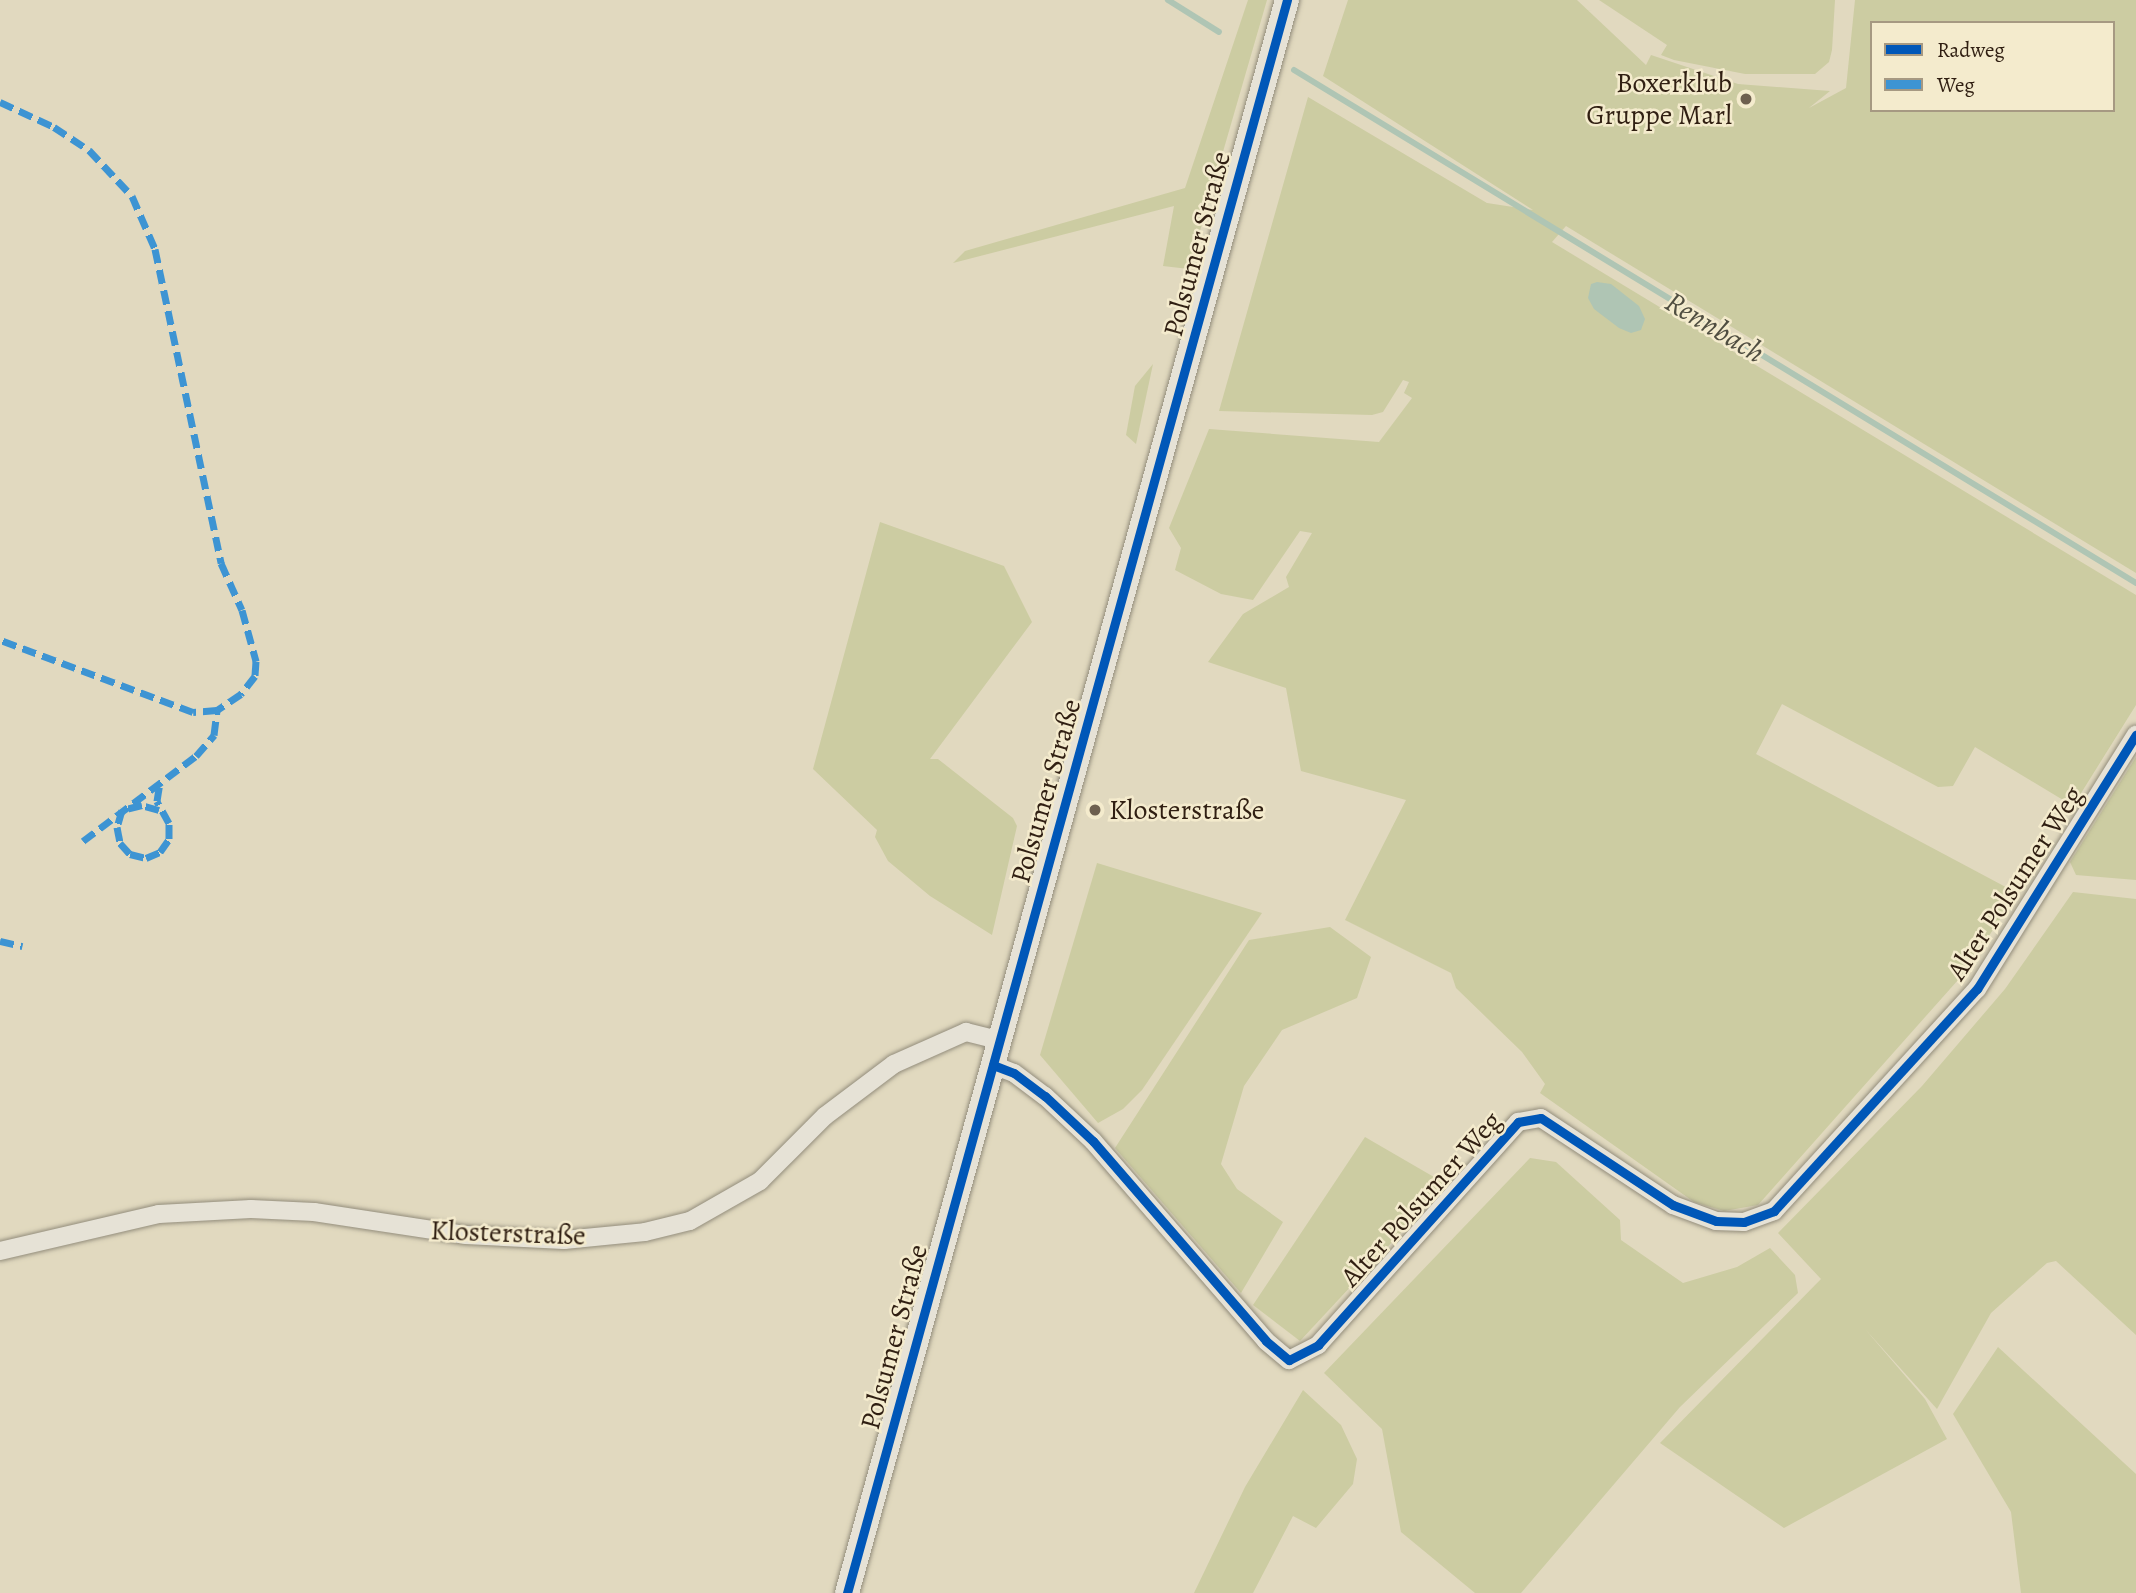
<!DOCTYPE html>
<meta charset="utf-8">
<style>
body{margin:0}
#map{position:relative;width:2136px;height:1593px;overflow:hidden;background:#e1d9bf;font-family:Alegreya,serif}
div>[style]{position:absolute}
.green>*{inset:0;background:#cccca2}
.water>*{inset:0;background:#afc5b4}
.stream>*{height:6px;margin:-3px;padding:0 3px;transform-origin:3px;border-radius:3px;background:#afc5b4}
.roads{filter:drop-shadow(0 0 2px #938d7c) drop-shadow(0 0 2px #938d7c)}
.street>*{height:18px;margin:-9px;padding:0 9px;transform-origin:9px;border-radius:9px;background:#e6e2d6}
.secondary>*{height:24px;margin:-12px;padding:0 12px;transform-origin:12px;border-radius:12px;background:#e6e2d6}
.quiet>*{height:7px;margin-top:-3.5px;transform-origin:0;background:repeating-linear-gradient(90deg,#3d94d3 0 14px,transparent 0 21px)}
.cycleway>*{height:9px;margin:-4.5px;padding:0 4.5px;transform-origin:4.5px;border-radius:4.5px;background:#0057b8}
.dots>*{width:19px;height:19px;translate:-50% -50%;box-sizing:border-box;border:4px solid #f4ebcd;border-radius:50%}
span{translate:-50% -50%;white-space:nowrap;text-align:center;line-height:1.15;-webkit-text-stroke:5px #f4ebcd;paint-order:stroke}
.poi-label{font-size:28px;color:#301f12}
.right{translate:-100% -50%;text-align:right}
.left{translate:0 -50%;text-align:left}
.street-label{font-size:28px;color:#301f12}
.water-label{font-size:30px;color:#504e41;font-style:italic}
.legend{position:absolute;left:1870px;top:21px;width:245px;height:91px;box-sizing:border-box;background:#f4ebcd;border:2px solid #a69982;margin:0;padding:9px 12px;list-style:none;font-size:21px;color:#301f12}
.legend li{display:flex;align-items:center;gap:14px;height:35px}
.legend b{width:35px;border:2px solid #a69982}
</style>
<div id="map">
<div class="green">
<i style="clip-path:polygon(1248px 0,1267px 0,1189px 269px,1163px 266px,1174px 206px,953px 263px,965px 251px,1185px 188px)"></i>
<i style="clip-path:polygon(evenodd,1348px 0,1577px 0,1646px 65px,1651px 55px,1738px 84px,1830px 91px,1809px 108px,1846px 88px,1855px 0,2136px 0,2136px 573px,1566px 226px,1552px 242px,2136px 595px,2136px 705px,2073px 806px,1975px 747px,1953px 786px,1938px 787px,1782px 704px,1756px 754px,2017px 893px,1966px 971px,1758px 1205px,1724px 1211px,1694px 1202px,1540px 1093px,1545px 1084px,1522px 1052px,1456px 988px,1451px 973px,1345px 920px,1406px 800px,1301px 771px,1286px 688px,1208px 662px,1243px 614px,1289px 587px,1286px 577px,1312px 533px,1300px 531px,1253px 600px,1221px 594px,1175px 570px,1181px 548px,1169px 528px,1209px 429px,1379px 442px,1412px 398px,1404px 393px,1409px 382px,1403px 380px,1383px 412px,1372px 415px,1219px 411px,1308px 97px,1487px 203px,1533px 210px,1323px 76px,1348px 0,1872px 23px,2113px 23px,2113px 110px,1872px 110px,1872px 23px)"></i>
<i style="clip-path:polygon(1599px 0,1835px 0,1832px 50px,1829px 62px,1815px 74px,1745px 74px,1674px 60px,1661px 55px,1667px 45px)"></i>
<i style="clip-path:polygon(1153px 364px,1136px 444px,1126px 435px,1135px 386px)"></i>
<i style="clip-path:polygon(880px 522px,1004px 566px,1032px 622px,930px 759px,938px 759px,1013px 818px,1017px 826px,992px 935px,930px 896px,888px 861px,875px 837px,877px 830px,813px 769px)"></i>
<i style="clip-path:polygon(2136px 757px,2136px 880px,2076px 875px,2070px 862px)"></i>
<i style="clip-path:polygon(1097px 863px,1262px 913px,1142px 1090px,1123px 1109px,1098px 1123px,1040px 1055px)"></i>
<i style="clip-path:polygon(2073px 892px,2136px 899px,2136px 1335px,2056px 1261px,2047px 1263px,1991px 1313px,1937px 1409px,1865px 1329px,1925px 1399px,1947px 1439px,1784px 1528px,1660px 1443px,1821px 1279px,1778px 1233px,1922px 1086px,2005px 989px)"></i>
<i style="clip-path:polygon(1330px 927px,1371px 957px,1357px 998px,1282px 1030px,1244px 1086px,1221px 1164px,1237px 1189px,1283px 1222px,1241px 1293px,1115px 1148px,1249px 940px)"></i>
<i style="clip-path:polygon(1365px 1137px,1446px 1184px,1300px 1341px,1253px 1305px)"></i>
<i style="clip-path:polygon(1530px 1158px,1556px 1162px,1620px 1220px,1621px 1240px,1683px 1283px,1737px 1267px,1770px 1248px,1795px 1275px,1798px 1293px,1680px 1407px,1521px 1593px,1475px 1593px,1401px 1532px,1382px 1429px,1324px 1373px)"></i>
<i style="clip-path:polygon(1998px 1347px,2136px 1474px,2136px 1593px,2021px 1593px,2011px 1512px,1953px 1414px)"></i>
<i style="clip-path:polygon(1303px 1390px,1341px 1425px,1357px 1459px,1353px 1484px,1316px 1528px,1293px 1516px,1253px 1593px,1194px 1593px,1245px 1487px)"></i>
</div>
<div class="water">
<i style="clip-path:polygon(1597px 282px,1611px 284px,1639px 306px,1645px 319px,1641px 330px,1631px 333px,1619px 328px,1594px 309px,1588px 298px,1591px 284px)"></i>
</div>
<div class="stream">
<i style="left:1168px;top:0;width:60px;rotate:32.1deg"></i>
<i style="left:1294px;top:70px;width:986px;rotate:31.35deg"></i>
</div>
<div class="roads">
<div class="street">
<i style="left:993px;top:1065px;width:22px;rotate:21deg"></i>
<i style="left:1014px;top:1073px;width:39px;rotate:37deg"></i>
<i style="left:1045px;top:1096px;width:66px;rotate:43.2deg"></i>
<i style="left:1093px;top:1141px;width:264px;rotate:49.1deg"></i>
<i style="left:1266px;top:1341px;width:30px;rotate:40deg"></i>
<i style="left:1289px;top:1360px;width:33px;rotate:-27deg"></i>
<i style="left:1318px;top:1345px;width:300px;rotate:-48.1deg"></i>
<i style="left:1518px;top:1122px;width:23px;rotate:-10deg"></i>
<i style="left:1541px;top:1118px;width:158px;rotate:33.4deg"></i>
<i style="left:1673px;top:1205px;width:46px;rotate:20.4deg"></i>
<i style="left:1716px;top:1221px;width:28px;rotate:2deg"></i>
<i style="left:1744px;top:1222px;width:32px;rotate:-20deg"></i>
<i style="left:1774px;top:1211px;width:301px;rotate:-47.6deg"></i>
<i style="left:1977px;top:989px;width:300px;rotate:-58deg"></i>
<i style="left:0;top:1251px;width:163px;rotate:-13.1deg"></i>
<i style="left:159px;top:1214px;width:92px;rotate:-3.1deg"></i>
<i style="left:251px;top:1209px;width:63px;rotate:2.7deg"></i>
<i style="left:314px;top:1212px;width:154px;rotate:8.6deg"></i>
<i style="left:466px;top:1235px;width:98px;rotate:2.9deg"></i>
<i style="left:564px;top:1240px;width:81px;rotate:-5.6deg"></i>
<i style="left:645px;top:1232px;width:46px;rotate:-13.7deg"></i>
<i style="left:690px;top:1221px;width:81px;rotate:-29.7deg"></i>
<i style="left:760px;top:1181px;width:92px;rotate:-45deg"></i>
<i style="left:825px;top:1116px;width:86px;rotate:-37deg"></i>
<i style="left:894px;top:1064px;width:79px;rotate:-24deg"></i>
<i style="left:966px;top:1032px;width:34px;rotate:14deg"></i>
</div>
<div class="secondary">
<i style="left:847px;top:1593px;width:1653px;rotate:-74.56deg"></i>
</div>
</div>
<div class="quiet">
<i style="left:0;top:102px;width:60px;rotate:24.8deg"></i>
<i style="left:54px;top:127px;width:42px;rotate:33.3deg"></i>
<i style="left:89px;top:150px;width:63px;rotate:46.9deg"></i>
<i style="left:132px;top:196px;width:58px;rotate:66.5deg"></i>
<i style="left:155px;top:249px;width:321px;rotate:78.1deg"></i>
<i style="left:221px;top:563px;width:51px;rotate:65.9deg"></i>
<i style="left:242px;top:610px;width:53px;rotate:74.6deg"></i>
<i style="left:256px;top:661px;width:15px;rotate:94deg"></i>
<i style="left:255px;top:676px;width:23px;rotate:128deg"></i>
<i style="left:241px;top:694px;width:29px;rotate:146deg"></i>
<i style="left:217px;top:710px;width:24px;rotate:175deg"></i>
<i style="left:193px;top:712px;width:206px;rotate:-159.5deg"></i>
<i style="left:159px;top:810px;width:18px;rotate:-164deg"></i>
<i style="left:142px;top:805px;width:21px;rotate:166deg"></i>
<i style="left:122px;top:810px;width:18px;rotate:106deg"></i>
<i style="left:117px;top:827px;width:16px;rotate:79deg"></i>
<i style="left:120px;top:843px;width:15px;rotate:48deg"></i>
<i style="left:130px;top:854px;width:16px;rotate:14deg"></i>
<i style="left:146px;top:858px;width:15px;rotate:-23deg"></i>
<i style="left:160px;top:852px;width:16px;rotate:-55deg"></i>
<i style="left:169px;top:839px;width:16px;rotate:-90deg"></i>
<i style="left:169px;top:823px;width:25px;rotate:-119deg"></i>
<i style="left:157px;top:801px;width:18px;rotate:-81deg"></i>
<i style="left:83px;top:841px;width:141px;rotate:-37deg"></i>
<i style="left:196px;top:756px;width:28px;rotate:-49deg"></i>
<i style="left:214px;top:735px;width:25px;rotate:-83deg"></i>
<i style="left:0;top:941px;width:23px;rotate:13deg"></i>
</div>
<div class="cycleway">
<i style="left:993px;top:1065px;width:22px;rotate:21deg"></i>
<i style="left:1014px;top:1073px;width:39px;rotate:37deg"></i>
<i style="left:1045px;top:1096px;width:66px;rotate:43.2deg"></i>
<i style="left:1093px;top:1141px;width:264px;rotate:49.1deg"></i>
<i style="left:1266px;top:1341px;width:30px;rotate:40deg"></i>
<i style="left:1289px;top:1360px;width:33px;rotate:-27deg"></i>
<i style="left:1318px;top:1345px;width:300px;rotate:-48.1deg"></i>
<i style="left:1518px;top:1122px;width:23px;rotate:-10deg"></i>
<i style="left:1541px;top:1118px;width:158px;rotate:33.4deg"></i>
<i style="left:1673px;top:1205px;width:46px;rotate:20.4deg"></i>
<i style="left:1716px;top:1221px;width:28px;rotate:2deg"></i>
<i style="left:1744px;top:1222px;width:32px;rotate:-20deg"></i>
<i style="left:1774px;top:1211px;width:301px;rotate:-47.6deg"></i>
<i style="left:1977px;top:989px;width:300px;rotate:-58deg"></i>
<i style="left:847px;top:1593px;width:1653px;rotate:-74.56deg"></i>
</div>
<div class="dots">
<i style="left:1746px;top:99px;background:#6e604f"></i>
<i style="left:1095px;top:810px;background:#6e604f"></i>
</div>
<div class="poi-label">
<span class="right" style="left:1732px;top:99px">Boxerklub<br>Gruppe Marl</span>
<span class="left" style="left:1109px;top:810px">Klosterstraße</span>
</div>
<div class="street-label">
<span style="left:1197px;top:244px;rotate:-75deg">Polsumer Straße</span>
<span style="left:1046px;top:791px;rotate:-74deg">Polsumer Straße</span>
<span style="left:2015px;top:883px;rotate:-57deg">Alter Polsumer Weg</span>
<span style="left:1421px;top:1199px;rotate:-48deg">Alter Polsumer Weg</span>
<span style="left:508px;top:1233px;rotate:2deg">Klosterstraße</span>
<span style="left:894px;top:1337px;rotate:-75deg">Polsumer Straße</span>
</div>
<div class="water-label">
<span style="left:1715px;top:327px;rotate:31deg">Rennbach</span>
</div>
<ul class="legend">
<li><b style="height:9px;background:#0057b8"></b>Radweg</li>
<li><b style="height:9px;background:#3d94d3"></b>Weg</li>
</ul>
</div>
